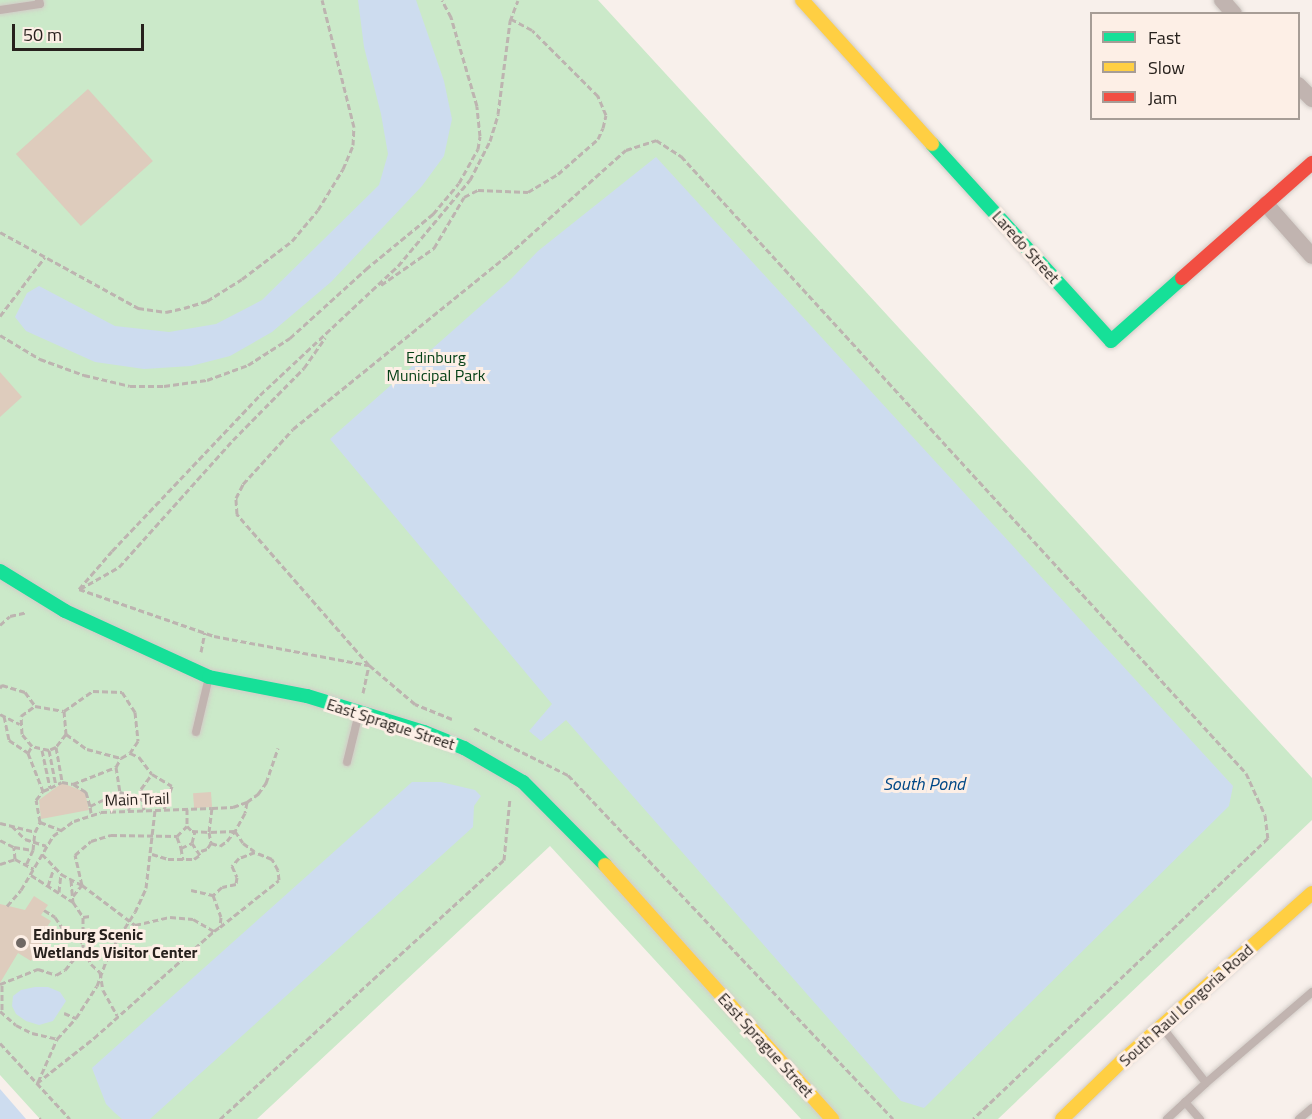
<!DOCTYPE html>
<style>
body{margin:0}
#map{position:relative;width:1312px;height:1119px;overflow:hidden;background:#f8f0eb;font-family:"Titillium Web",sans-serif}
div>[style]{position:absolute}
.green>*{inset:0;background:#cbe9c9}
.water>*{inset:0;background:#cddcef}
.building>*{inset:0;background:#deccbd;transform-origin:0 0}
.path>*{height:3px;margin-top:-1.5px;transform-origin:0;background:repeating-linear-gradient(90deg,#bdb4b0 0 6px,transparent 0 9px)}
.roads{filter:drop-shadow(0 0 2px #d2ccc7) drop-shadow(0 0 2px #d2ccc7)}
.lane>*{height:8px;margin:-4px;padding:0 4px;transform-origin:4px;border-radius:4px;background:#c1b4b0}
.street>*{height:16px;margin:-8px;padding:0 8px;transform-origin:8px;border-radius:8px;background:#c1b4b0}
.fast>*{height:14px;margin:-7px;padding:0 7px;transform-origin:7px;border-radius:7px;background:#16e098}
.slow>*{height:14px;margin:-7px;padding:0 7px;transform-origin:7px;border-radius:7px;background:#ffcf43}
.jam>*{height:14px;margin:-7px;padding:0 7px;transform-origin:7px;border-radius:7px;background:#f24e42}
.dots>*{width:16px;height:16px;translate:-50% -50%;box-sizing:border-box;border:3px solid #fdefe6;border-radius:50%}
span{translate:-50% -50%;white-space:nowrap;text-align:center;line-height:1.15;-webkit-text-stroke:6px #fdefe6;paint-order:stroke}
.street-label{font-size:16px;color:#27211d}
.park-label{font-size:16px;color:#064117}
.poi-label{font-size:16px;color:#27211d;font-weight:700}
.left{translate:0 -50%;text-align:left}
.water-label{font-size:18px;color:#014886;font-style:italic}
.legend{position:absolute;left:1090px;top:12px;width:210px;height:108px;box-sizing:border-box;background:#fdefe6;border:2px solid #a79d96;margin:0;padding:8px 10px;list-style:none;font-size:18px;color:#27211d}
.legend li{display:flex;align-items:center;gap:12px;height:30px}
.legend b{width:30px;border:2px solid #a79d96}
.scale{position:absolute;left:12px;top:24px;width:132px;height:27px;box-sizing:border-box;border:3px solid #27211d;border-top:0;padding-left:8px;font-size:18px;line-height:21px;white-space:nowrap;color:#27211d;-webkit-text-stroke:4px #fdefe6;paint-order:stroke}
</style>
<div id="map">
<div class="green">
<i style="clip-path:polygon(0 0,598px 0,1312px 778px,1312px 820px,998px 1119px,801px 1119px,550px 846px,257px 1119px,40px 1119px,0 1075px)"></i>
</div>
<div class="water">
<i style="clip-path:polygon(358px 0,416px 0,444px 81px,452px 119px,444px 156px,422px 186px,331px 282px,272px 332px,230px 356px,191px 366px,144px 369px,95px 362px,26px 331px,15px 317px,27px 293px,39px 286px,115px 326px,169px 332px,216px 324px,262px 300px,379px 185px,388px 154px,381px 114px,364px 47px)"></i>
<i style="clip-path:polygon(656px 157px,1233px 786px,1229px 806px,924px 1108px,901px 1101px,566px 720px,541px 741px,529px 731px,552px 704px,330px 439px,511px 279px,538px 251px)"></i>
<i style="clip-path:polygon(412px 782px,441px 782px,475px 790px,481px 796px,474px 806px,473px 827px,150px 1119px,122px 1119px,115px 1113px,106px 1104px,92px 1068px)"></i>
<i style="clip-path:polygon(35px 987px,48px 987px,60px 992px,66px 1001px,53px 1021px,39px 1025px,26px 1021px,16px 1014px,12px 1006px,13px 996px,21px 990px)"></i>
<i style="clip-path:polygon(0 1089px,26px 1119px,0 1119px)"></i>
</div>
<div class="building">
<i style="left:88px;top:89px;width:97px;height:97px;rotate:48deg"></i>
<i style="clip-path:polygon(0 372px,22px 397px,0 417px)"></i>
<i style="clip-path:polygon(62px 783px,85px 792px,89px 810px,41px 819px,39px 800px)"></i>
<i style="left:211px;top:792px;width:15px;height:18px;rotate:86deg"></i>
<i style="clip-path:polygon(34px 896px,48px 905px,41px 915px,51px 921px,45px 930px,49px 933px,31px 961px,18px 953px,0 983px,0 904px,25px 910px)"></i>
</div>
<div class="path">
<i style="left:0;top:232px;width:158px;rotate:28.8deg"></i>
<i style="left:138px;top:308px;width:28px;rotate:8deg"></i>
<i style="left:166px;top:312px;width:18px;rotate:-13deg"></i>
<i style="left:184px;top:308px;width:24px;rotate:-17deg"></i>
<i style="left:207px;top:301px;width:41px;rotate:-32.2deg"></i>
<i style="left:242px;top:279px;width:63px;rotate:-37.2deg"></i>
<i style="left:292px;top:241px;width:40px;rotate:-50deg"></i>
<i style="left:318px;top:210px;width:48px;rotate:-58.6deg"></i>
<i style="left:343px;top:169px;width:26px;rotate:-67deg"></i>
<i style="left:353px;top:145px;width:18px;rotate:-87deg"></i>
<i style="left:354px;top:127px;width:131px;rotate:-104.1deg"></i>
<i style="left:381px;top:285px;width:65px;rotate:-34.9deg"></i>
<i style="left:434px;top:248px;width:59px;rotate:-59.5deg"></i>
<i style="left:464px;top:197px;width:16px;rotate:-27deg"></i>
<i style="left:478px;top:190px;width:50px;rotate:2.3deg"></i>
<i style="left:528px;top:192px;width:35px;rotate:-31deg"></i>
<i style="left:558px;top:174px;width:53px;rotate:-41.2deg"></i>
<i style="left:598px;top:139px;width:12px;rotate:-66deg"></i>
<i style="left:603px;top:128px;width:13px;rotate:-77deg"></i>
<i style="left:606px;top:115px;width:21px;rotate:-113deg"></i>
<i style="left:598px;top:96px;width:93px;rotate:-135deg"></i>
<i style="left:532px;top:30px;width:24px;rotate:-152deg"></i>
<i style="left:0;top:316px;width:74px;rotate:-52.7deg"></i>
<i style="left:0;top:335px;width:47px;rotate:31deg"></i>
<i style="left:40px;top:359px;width:47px;rotate:20deg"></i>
<i style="left:84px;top:375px;width:47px;rotate:13.4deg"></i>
<i style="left:130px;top:386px;width:34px"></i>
<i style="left:164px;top:386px;width:43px;rotate:-7.9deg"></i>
<i style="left:207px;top:380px;width:44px;rotate:-20.1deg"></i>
<i style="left:248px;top:365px;width:50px;rotate:-32.7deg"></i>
<i style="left:290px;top:338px;width:103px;rotate:-42.2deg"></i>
<i style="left:366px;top:269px;width:87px;rotate:-39.4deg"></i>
<i style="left:433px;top:214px;width:40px;rotate:-50deg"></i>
<i style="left:459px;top:183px;width:39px;rotate:-61deg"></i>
<i style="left:478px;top:149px;width:13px;rotate:-81deg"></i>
<i style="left:480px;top:136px;width:30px;rotate:-96deg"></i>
<i style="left:477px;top:106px;width:93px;rotate:-106.3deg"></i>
<i style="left:451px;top:17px;width:19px;rotate:-118deg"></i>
<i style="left:79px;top:589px;width:50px;rotate:-49deg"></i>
<i style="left:112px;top:551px;width:215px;rotate:-46.5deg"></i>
<i style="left:260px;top:395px;width:189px;rotate:-43.1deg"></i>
<i style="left:398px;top:266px;width:112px;rotate:-50.1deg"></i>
<i style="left:470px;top:180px;width:44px;rotate:-62.9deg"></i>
<i style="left:490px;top:141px;width:28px;rotate:-73deg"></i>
<i style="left:498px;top:114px;width:94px;rotate:-82.6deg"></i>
<i style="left:510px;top:21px;width:22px;rotate:-69deg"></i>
<i style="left:79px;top:589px;width:143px;rotate:19.2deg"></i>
<i style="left:214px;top:636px;width:156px;rotate:10.7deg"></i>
<i style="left:80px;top:589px;width:45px;rotate:-29.4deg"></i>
<i style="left:119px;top:567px;width:171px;rotate:-48.1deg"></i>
<i style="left:233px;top:440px;width:101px;rotate:-45.4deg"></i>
<i style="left:304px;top:368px;width:37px;rotate:-55deg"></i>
<i style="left:0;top:625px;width:13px;rotate:-42deg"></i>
<i style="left:10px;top:616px;width:17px;rotate:-13deg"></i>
<i style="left:201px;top:652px;width:20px;rotate:-79deg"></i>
<i style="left:0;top:688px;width:4px;rotate:-56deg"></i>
<i style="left:2px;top:685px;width:24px;rotate:17deg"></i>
<i style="left:25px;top:692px;width:17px;rotate:54deg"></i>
<i style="left:363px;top:693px;width:29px;rotate:-78deg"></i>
<i style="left:64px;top:711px;width:35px;rotate:-35deg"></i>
<i style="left:93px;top:691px;width:29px;rotate:2deg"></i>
<i style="left:122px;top:692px;width:24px;rotate:57deg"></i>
<i style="left:135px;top:712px;width:29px;rotate:84deg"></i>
<i style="left:138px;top:741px;width:14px;rotate:124deg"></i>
<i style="left:0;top:714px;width:22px;rotate:27deg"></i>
<i style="left:4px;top:716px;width:25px;rotate:78deg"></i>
<i style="left:9px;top:740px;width:23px;rotate:34deg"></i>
<i style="left:28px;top:753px;width:8px;rotate:-60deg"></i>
<i style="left:452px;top:719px;width:40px;rotate:-158deg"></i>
<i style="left:415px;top:704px;width:60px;rotate:-139.7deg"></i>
<i style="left:369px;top:665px;width:201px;rotate:-131.2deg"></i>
<i style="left:237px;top:514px;width:16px;rotate:-94deg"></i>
<i style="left:236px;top:498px;width:16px;rotate:-63deg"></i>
<i style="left:243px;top:484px;width:74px;rotate:-47.7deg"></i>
<i style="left:293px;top:429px;width:277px;rotate:-39deg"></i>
<i style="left:508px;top:255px;width:158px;rotate:-41.7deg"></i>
<i style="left:626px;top:150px;width:32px;rotate:-18deg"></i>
<i style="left:656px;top:140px;width:30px;rotate:33deg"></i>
<i style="left:681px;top:156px;width:837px;rotate:47.52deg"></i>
<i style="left:1246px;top:773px;width:46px;rotate:65.7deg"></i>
<i style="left:1265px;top:815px;width:23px;rotate:83deg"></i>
<i style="left:1268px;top:838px;width:407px;rotate:136.4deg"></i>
<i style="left:474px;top:728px;width:105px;rotate:26.6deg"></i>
<i style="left:568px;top:775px;width:473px;rotate:46.6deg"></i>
<i style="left:66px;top:734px;width:26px;rotate:36deg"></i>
<i style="left:87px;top:749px;width:35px;rotate:15deg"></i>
<i style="left:56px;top:747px;width:8px;rotate:157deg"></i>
<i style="left:49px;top:750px;width:17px;rotate:-167deg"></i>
<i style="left:32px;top:746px;width:16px;rotate:-130deg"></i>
<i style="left:22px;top:734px;width:18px;rotate:-93deg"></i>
<i style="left:21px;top:716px;width:17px;rotate:-36deg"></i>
<i style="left:35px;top:706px;width:29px;rotate:10deg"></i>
<i style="left:64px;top:711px;width:23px;rotate:85deg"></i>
<i style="left:66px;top:734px;width:16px;rotate:128deg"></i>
<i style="left:56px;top:747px;width:36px;rotate:80deg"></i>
<i style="left:62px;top:782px;width:11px;rotate:10deg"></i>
<i style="left:42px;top:750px;width:39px;rotate:78deg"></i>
<i style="left:50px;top:788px;width:13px;rotate:-27deg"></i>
<i style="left:49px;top:750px;width:36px;rotate:79deg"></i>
<i style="left:28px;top:753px;width:41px;rotate:68.5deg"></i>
<i style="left:43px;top:791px;width:8px;rotate:-23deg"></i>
<i style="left:116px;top:767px;width:25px;rotate:81deg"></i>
<i style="left:129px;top:796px;width:15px;rotate:90deg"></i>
<i style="left:247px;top:802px;width:11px;rotate:100deg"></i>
<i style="left:245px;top:813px;width:21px;rotate:119deg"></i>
<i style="left:235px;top:831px;width:14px;rotate:56deg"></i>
<i style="left:243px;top:843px;width:14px;rotate:36deg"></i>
<i style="left:90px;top:806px;width:15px;rotate:-106deg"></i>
<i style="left:86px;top:792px;width:15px;rotate:-148deg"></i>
<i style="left:73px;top:784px;width:46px;rotate:-21.6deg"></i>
<i style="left:116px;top:767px;width:10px;rotate:-61deg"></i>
<i style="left:121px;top:758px;width:10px;rotate:-29deg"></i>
<i style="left:130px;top:753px;width:10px;rotate:24deg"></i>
<i style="left:139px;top:757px;width:21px;rotate:53deg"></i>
<i style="left:187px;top:809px;width:17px;rotate:90deg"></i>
<i style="left:187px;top:826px;width:7px;rotate:45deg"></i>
<i style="left:192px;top:831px;width:17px;rotate:3deg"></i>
<i style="left:209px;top:832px;width:11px;rotate:80deg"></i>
<i style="left:211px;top:843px;width:7px;rotate:124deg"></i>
<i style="left:207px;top:849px;width:9px;rotate:162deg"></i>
<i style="left:144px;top:810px;width:21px;rotate:-98deg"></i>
<i style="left:141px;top:789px;width:19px;rotate:-54deg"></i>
<i style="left:152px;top:774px;width:23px;rotate:31deg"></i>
<i style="left:172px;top:786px;width:24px;rotate:109deg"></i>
<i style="left:91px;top:813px;width:7px;rotate:-98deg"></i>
<i style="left:90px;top:806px;width:33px;rotate:-25deg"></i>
<i style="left:120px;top:792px;width:25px;rotate:18deg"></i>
<i style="left:144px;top:800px;width:23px"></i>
<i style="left:40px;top:822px;width:22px;rotate:-100deg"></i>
<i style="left:36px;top:800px;width:11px;rotate:-52deg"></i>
<i style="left:0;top:823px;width:36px;rotate:14deg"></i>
<i style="left:12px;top:826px;width:18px;rotate:45deg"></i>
<i style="left:25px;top:839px;width:22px;rotate:18deg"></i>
<i style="left:177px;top:837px;width:12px;rotate:70deg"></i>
<i style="left:181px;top:848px;width:12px;rotate:-24deg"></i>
<i style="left:0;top:840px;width:16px;rotate:27deg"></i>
<i style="left:211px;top:843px;width:9px;rotate:18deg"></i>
<i style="left:220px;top:846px;width:9px;rotate:-36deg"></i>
<i style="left:227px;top:841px;width:13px;rotate:-51deg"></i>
<i style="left:235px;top:831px;width:26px;rotate:178deg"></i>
<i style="left:209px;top:832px;width:24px;rotate:-83deg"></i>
<i style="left:181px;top:848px;width:12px;rotate:81deg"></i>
<i style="left:33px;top:850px;width:18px;rotate:-84deg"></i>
<i style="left:35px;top:832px;width:11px;rotate:-63deg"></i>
<i style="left:40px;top:822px;width:22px;rotate:21deg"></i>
<i style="left:42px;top:854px;width:28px;rotate:46deg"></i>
<i style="left:152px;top:854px;width:17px;rotate:17deg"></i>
<i style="left:168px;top:859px;width:26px"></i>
<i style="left:194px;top:859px;width:7px;rotate:-34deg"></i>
<i style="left:200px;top:855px;width:14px;rotate:-124deg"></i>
<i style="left:192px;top:843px;width:12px;rotate:-76deg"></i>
<i style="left:15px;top:859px;width:12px;rotate:-95deg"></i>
<i style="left:14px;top:847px;width:19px;rotate:9deg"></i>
<i style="left:33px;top:850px;width:17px;rotate:115deg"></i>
<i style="left:0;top:864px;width:16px;rotate:-18deg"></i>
<i style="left:15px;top:859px;width:21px;rotate:28deg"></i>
<i style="left:31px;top:875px;width:50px;rotate:32.7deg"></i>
<i style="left:73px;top:902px;width:18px;rotate:56deg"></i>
<i style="left:83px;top:917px;width:31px;rotate:90deg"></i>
<i style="left:71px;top:880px;width:22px;rotate:85deg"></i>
<i style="left:48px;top:886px;width:19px;rotate:-72deg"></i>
<i style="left:191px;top:890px;width:23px;rotate:13deg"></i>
<i style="left:59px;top:892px;width:18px;rotate:-84deg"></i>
<i style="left:61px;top:874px;width:24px;rotate:28deg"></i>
<i style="left:82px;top:885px;width:31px;rotate:-103deg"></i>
<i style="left:75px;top:855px;width:21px;rotate:-41deg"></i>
<i style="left:91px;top:841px;width:21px;rotate:-17deg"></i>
<i style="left:111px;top:835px;width:66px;rotate:0.9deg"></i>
<i style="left:177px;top:836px;width:14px;rotate:-45deg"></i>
<i style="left:73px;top:896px;width:14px;rotate:-51deg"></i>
<i style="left:82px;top:885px;width:66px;rotate:37deg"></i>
<i style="left:135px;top:925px;width:36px;rotate:-13deg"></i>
<i style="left:170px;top:917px;width:23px;rotate:5deg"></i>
<i style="left:193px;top:919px;width:24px;rotate:30deg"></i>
<i style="left:7px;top:906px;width:21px;rotate:-49deg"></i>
<i style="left:21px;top:890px;width:63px;rotate:-59.3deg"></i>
<i style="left:53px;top:836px;width:26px;rotate:-36deg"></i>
<i style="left:74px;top:821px;width:28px;rotate:-18deg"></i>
<i style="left:101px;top:812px;width:111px;rotate:-2.1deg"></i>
<i style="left:212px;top:808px;width:21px;rotate:-3deg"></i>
<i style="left:233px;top:807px;width:15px;rotate:-20deg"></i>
<i style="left:247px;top:802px;width:14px;rotate:-36deg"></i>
<i style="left:258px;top:794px;width:14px;rotate:-54deg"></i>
<i style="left:266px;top:783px;width:37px;rotate:-71deg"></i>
<i style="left:44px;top:910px;width:13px;rotate:32deg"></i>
<i style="left:55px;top:917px;width:14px;rotate:56deg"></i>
<i style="left:63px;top:929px;width:24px;rotate:35deg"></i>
<i style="left:83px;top:917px;width:7px;rotate:-8deg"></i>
<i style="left:0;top:984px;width:41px;rotate:-21.5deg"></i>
<i style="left:38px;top:969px;width:19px;rotate:18deg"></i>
<i style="left:56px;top:975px;width:10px;rotate:-29deg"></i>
<i style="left:65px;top:970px;width:28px;rotate:-51deg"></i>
<i style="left:83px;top:948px;width:18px;rotate:63deg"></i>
<i style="left:91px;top:964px;width:12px;rotate:42deg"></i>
<i style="left:100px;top:972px;width:18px;rotate:81deg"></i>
<i style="left:103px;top:990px;width:29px;rotate:61deg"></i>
<i style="left:2px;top:985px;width:26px;rotate:90deg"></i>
<i style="left:0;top:1011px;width:21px;rotate:41deg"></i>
<i style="left:16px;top:1025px;width:18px;rotate:27deg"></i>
<i style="left:32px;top:1033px;width:26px;rotate:13deg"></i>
<i style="left:64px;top:1013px;width:13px;rotate:23deg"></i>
<i style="left:0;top:1043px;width:103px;rotate:47.4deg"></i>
<i style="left:38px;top:1082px;width:47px;rotate:-66.2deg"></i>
<i style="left:57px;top:1039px;width:28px;rotate:-48deg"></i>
<i style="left:76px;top:1018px;width:38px;rotate:-57deg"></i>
<i style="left:97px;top:986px;width:37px;rotate:-70deg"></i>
<i style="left:110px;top:951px;width:46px;rotate:-57.3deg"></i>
<i style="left:135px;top:912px;width:26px;rotate:-65deg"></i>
<i style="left:146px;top:888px;width:79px;rotate:-83.4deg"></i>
<i style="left:37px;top:1083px;width:73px;rotate:-38.3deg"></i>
<i style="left:94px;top:1038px;width:161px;rotate:-41.7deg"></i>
<i style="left:214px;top:931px;width:7px;rotate:-34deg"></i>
<i style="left:220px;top:927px;width:75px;rotate:-38.5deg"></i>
<i style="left:279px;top:880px;width:10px;rotate:-96deg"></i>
<i style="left:278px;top:870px;width:13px;rotate:-119deg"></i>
<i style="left:272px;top:859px;width:18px;rotate:-158deg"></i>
<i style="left:255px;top:852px;width:17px;rotate:159deg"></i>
<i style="left:239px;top:858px;width:11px;rotate:131deg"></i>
<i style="left:232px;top:866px;width:12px;rotate:66deg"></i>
<i style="left:237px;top:877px;width:7px;rotate:98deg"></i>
<i style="left:236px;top:884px;width:14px;rotate:168deg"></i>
<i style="left:222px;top:887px;width:12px;rotate:138deg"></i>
<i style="left:213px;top:895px;width:23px;rotate:70deg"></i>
<i style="left:221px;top:917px;width:10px;rotate:96deg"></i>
<i style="left:39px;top:1118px;width:2px;rotate:27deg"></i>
<i style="left:220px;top:1119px;width:384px;rotate:-42.4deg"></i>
<i style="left:504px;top:860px;width:62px;rotate:-84.5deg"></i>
</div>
<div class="roads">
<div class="lane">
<i style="left:0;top:10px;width:40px;rotate:-8.5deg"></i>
<i style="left:40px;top:4px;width:4px;rotate:-104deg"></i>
<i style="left:196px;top:732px;width:57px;rotate:-76.7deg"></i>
<i style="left:347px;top:762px;width:50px;rotate:-76.2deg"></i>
<i style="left:1162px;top:1027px;width:71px;rotate:51.8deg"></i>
<i style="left:1206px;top:1083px;width:53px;rotate:137.3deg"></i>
<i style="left:1206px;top:1083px;width:140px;rotate:-40.6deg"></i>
<i style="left:1185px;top:1102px;width:23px;rotate:49deg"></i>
<i style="left:1299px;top:1119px;width:17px;rotate:-40deg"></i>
</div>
<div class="street">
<i style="left:1222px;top:0;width:18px;rotate:49deg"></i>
<i style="left:1298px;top:85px;width:20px;rotate:45deg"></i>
<i style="left:1266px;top:204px;width:69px;rotate:48.5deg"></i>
</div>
<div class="fast">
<i style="left:932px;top:144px;width:266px;rotate:47.7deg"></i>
<i style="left:1111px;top:341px;width:95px;rotate:-41.6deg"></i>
<i style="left:0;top:571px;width:76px;rotate:31.6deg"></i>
<i style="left:65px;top:611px;width:158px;rotate:24.6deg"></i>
<i style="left:209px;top:677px;width:100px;rotate:11deg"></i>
<i style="left:307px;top:696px;width:122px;rotate:17.1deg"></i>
<i style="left:424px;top:732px;width:43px;rotate:21.8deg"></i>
<i style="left:464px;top:748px;width:68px;rotate:30deg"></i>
<i style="left:523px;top:782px;width:117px;rotate:45.3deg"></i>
</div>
<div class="slow">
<i style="left:802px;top:0;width:194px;rotate:47.9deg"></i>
<i style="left:605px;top:865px;width:341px;rotate:48.2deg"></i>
<i style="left:1062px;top:1119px;width:82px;rotate:-44deg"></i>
<i style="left:1121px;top:1062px;width:255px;rotate:-41.5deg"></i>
</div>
<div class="jam">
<i style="left:1182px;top:278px;width:174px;rotate:-41.5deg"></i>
</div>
</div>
<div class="dots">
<i style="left:21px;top:943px;background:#706965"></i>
</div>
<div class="street-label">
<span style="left:1026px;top:247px;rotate:48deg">Laredo Street</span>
<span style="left:391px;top:724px;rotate:18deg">East Sprague Street</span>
<span style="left:137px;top:799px;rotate:-2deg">Main Trail</span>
<span style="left:1186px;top:1005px;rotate:-42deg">South Raul Longoria Road</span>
<span style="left:766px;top:1045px;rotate:48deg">East Sprague Street</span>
</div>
<div class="park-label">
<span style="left:436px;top:366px">Edinburg<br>Municipal Park</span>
</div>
<div class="poi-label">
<span class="left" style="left:33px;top:943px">Edinburg Scenic<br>Wetlands Visitor Center</span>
</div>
<div class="water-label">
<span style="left:924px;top:784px">South Pond</span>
</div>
<ul class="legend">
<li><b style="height:8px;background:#16e098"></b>Fast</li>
<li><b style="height:8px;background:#ffcf43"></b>Slow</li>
<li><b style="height:8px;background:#f24e42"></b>Jam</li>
</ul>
<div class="scale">50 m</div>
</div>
